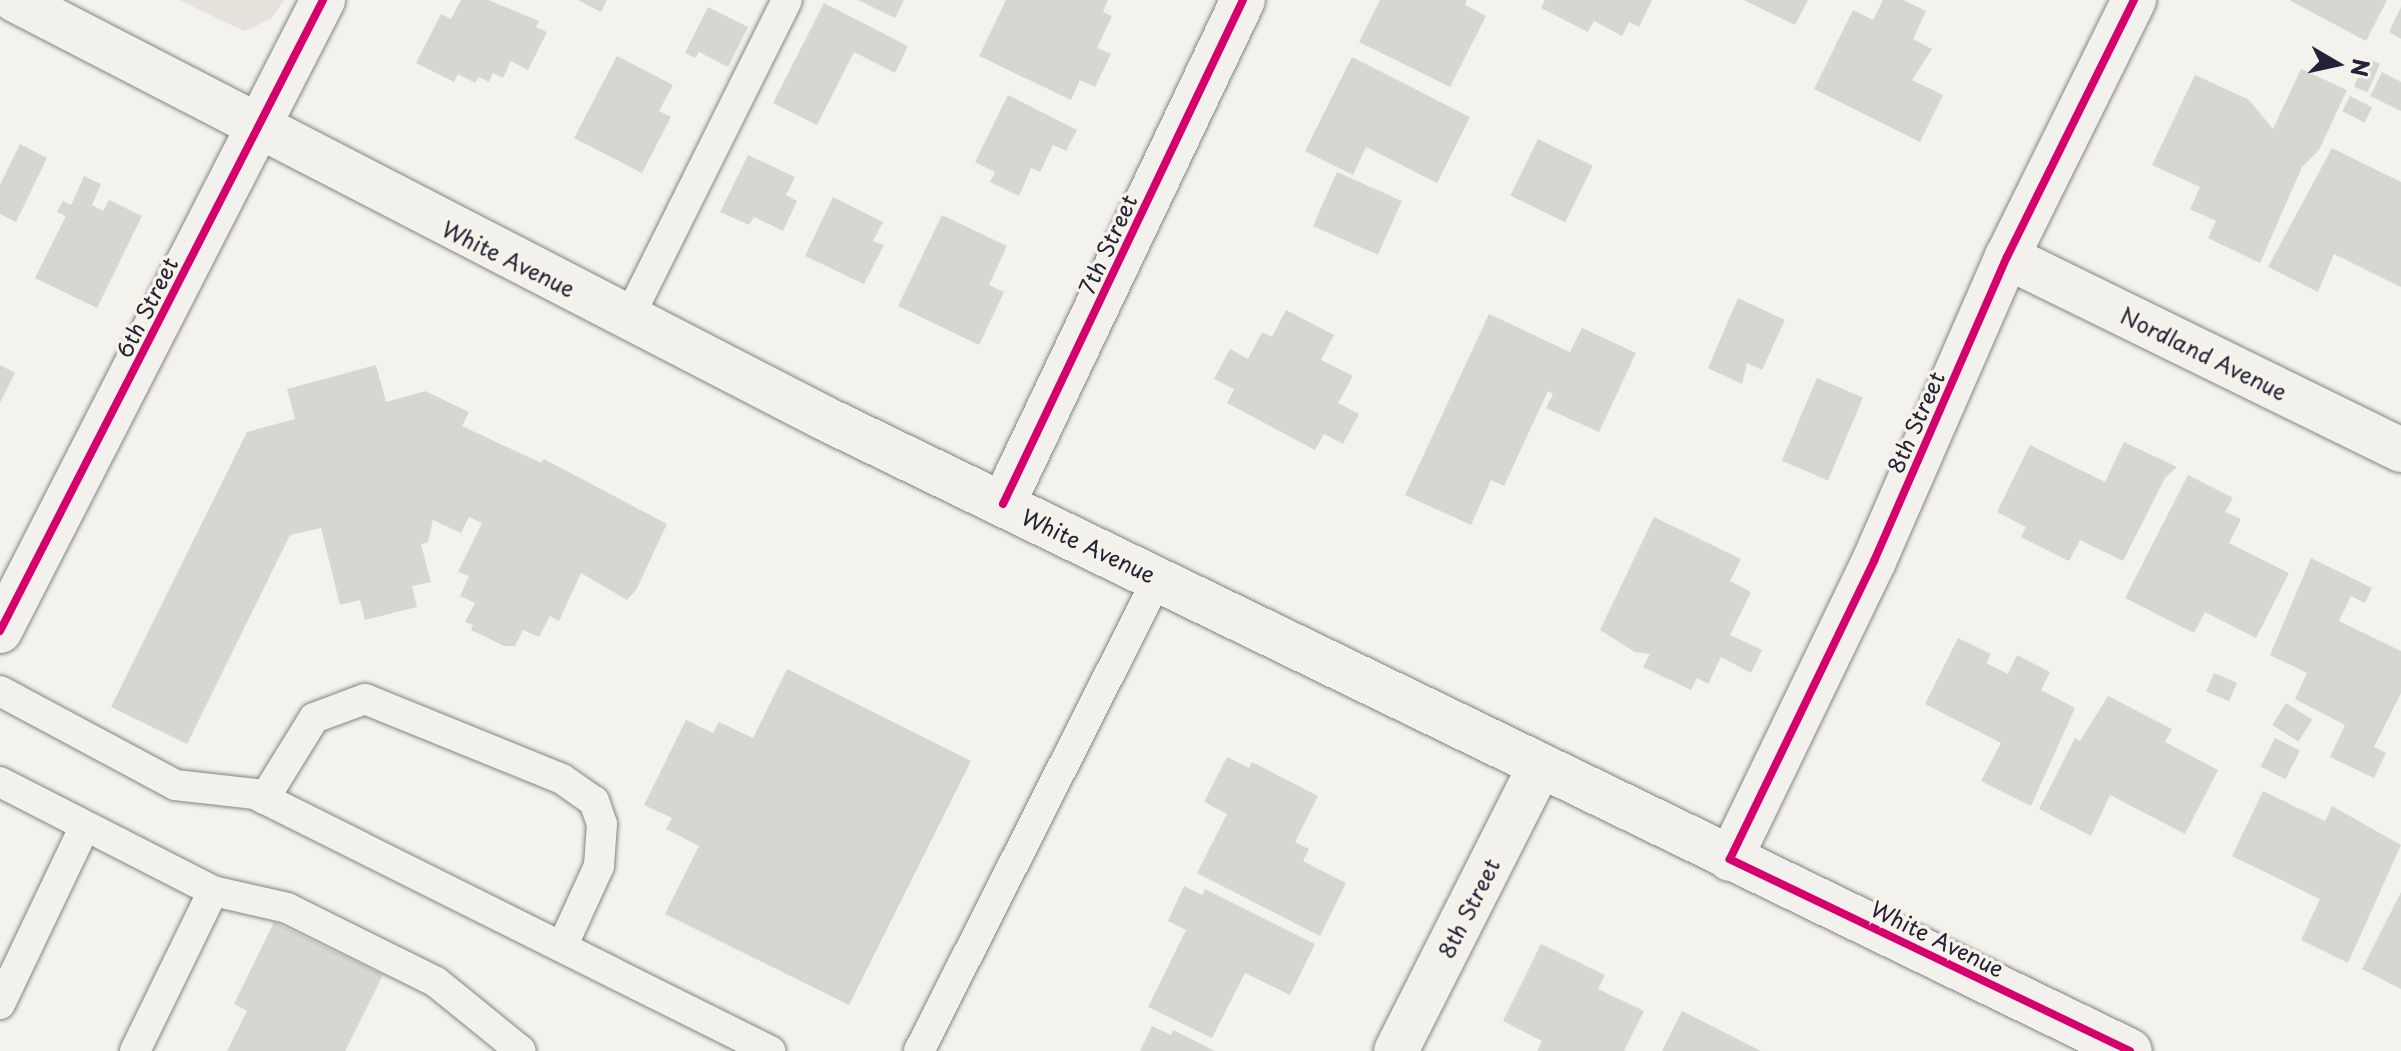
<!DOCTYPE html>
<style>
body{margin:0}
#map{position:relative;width:2401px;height:1051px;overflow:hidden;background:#f4f2ec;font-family:"Playpen Sans",sans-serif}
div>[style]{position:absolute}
.built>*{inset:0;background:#e5e2dc}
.building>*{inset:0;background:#d7d6d3;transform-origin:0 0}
.roads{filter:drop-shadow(0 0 2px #858486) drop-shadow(0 0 2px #858486)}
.service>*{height:30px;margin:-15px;padding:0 15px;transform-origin:15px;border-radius:15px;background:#f2f1ed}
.minor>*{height:44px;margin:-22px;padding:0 22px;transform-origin:22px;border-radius:22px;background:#f2f1ed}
.tertiary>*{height:44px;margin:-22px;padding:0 22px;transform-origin:22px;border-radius:22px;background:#f2f1ed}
.secondary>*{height:44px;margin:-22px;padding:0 22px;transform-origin:22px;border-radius:22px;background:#f2f1ed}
.cycleway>*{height:8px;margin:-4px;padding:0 4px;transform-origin:4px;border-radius:4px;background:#d6006c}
span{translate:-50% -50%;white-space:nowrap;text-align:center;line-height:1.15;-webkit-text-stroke:7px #f7f3e8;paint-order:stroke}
.street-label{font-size:22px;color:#22223b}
.north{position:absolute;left:2297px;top:24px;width:80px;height:80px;-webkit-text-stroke:6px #f7f3e8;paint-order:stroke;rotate:99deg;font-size:22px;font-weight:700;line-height:32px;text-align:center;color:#22223b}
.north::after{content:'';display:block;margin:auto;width:28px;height:36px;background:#22223b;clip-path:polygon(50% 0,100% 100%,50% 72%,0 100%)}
</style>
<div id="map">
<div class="built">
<i style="clip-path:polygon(179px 0,284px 0,271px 19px,244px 31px)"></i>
</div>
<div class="building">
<i style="clip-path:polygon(461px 0,488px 0,539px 21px,536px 27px,547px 32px,528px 70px,511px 61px,503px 78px,493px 73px,489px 82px,479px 77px,475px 83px,458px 74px,454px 82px,416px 63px,441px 14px,451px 19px)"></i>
<i style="clip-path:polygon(578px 0,607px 0,601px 12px)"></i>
<i style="clip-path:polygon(858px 0,904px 0,895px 18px)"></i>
<i style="clip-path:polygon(1006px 0,1108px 0,1103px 12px,1112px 16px,1097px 48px,1111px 54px,1095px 87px,1080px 80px,1071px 100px,979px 56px)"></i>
<i style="clip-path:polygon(1380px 0,1467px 0,1465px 5px,1486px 16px,1450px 87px,1359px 42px)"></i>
<i style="clip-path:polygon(1545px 0,1652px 0,1639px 27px,1629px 22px,1622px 36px,1594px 21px,1588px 32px,1541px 8px)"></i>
<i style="clip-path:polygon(1744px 0,1808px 0,1795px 25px)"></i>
<i style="clip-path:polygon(1883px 0,1903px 0,1926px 11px,1913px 39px,1932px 49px,1912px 80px,1943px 95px,1920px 142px,1814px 89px,1853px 10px,1873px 20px)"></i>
<i style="clip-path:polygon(2289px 0,2387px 0,2366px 41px)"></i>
<i style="clip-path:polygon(824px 3px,908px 46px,895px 73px,854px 52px,817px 125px,773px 103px)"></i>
<i style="clip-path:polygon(708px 7px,748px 27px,728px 67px,699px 52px,695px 58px,685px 53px)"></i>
<i style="clip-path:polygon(2401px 7px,2401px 39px,2389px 32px)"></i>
<i style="clip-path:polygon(617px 56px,673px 85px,659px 111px,671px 117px,642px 173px,574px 138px)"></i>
<i style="clip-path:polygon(1352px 57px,1470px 117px,1437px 183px,1366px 147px,1353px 175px,1305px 151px)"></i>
<i style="left:2366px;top:58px;width:15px;height:31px;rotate:23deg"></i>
<i style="clip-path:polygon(2301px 69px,2347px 90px,2319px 150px,2302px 167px,2260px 263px,2208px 238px,2216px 221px,2190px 209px,2200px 187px,2152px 165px,2195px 75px,2249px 100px,2273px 129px)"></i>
<i style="clip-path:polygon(2382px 72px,2401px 82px,2401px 111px,2370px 96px)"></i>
<i style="clip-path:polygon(1008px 95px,1077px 130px,1066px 151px,1053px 145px,1040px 172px,1031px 168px,1019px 196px,990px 182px,995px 172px,975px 162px)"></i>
<i style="left:2350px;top:96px;width:25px;height:17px;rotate:27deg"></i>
<i style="left:1538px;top:139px;width:61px;height:63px;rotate:26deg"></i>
<i style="clip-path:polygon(20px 144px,47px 158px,16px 222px,0 214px,0 185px)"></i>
<i style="clip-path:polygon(2332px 148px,2401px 182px,2401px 287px,2334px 254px,2318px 292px,2268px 267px)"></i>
<i style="clip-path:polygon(748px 155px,795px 177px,786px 195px,797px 201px,783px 231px,754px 217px,749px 225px,720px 212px)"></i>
<i style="left:1337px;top:172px;width:71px;height:59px;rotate:24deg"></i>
<i style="clip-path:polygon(84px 176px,101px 184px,92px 205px,103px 211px,109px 200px,142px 216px,97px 308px,35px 278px,66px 216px,57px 212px,63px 201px,71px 205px)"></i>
<i style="clip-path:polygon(833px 197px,883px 222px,873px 241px,884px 245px,864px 284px,805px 256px)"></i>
<i style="clip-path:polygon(942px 215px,1007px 246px,989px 285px,1004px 292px,979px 345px,898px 306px)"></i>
<i style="clip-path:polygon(1738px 298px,1785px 320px,1762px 370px,1747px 363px,1742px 384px,1708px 368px)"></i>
<i style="clip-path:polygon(1286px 310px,1334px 335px,1321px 360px,1353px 376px,1338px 403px,1359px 414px,1343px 444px,1324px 434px,1315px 450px,1227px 403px,1234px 389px,1214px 379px,1230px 349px,1248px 359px,1262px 332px,1272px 337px)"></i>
<i style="clip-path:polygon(1489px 314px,1570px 352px,1582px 328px,1636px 353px,1599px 432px,1546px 408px,1553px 394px,1548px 391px,1504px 486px,1491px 480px,1471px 525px,1405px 495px)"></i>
<i style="clip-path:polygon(0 365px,15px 373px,0 403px)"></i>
<i style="clip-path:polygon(376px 365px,386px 402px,425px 391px,469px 412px,462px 426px,541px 463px,544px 459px,667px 524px,636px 590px,627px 600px,581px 573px,559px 621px,550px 616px,539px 637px,523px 630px,515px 646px,504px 646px,471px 630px,473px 625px,465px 622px,475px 603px,460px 596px,469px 576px,458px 572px,482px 523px,469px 517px,461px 533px,433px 520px,428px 542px,421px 544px,431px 582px,412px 586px,417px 607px,365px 620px,360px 600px,340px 605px,321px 528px,290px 535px,187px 744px,111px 707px,247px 432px,295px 419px,287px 389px)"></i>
<i style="left:1817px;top:378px;width:50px;height:90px;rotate:23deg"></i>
<i style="clip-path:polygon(2124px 442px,2177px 467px,2165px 478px,2123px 561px,2080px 540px,2069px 561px,2021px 537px,2026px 527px,1997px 512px,2030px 445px,2105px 482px)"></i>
<i style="clip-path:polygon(2188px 475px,2233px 498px,2225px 512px,2241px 519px,2229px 543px,2289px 573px,2256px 638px,2205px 612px,2194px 633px,2125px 598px)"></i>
<i style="clip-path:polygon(1654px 517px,1741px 559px,1730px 581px,1751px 592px,1730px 635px,1762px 650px,1751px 673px,1721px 657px,1708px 684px,1697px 678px,1691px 690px,1643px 667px,1650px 654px,1635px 652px,1600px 630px)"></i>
<i style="clip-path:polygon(2311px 558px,2372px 588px,2365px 603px,2351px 596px,2339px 621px,2401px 651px,2401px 693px,2374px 747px,2386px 753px,2374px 778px,2330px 757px,2345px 725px,2295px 699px,2307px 673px,2270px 655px)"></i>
<i style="clip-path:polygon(1958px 638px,1991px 654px,1986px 663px,2008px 674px,2017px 655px,2050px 672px,2041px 690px,2075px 708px,2031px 806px,1981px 781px,2001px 743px,1925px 704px)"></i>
<i style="clip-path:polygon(787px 669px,971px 761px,849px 1005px,665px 914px,699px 846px,666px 829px,672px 818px,644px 805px,686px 720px,713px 733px,719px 722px,753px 738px)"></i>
<i style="left:2214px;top:673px;width:25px;height:20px;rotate:23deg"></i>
<i style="clip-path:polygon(2108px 696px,2172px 729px,2165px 742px,2218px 770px,2185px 834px,2110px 795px,2091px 836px,2039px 809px,2075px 738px,2080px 741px)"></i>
<i style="left:2286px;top:703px;width:31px;height:26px;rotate:32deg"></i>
<i style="left:2275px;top:738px;width:28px;height:32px;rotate:27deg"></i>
<i style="clip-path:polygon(1227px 757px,1249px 768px,1252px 762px,1318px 796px,1295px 842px,1309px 849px,1303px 861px,1346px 883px,1320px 936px,1197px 873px,1227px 814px,1204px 802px)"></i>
<i style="clip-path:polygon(2263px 791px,2325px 821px,2332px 806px,2401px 845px,2348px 963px,2301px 940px,2320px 899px,2232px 856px)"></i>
<i style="clip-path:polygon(1184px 886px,1202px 895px,1205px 889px,1315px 944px,1290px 995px,1245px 973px,1212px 1038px,1148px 1007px,1186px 930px,1168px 921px)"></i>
<i style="clip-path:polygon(2401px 892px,2401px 989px,2362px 969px)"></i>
<i style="clip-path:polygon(274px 922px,383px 975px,345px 1051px,227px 1051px,247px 1011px,234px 1004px)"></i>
<i style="clip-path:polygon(1541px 944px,1605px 975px,1598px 989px,1644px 1011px,1624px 1051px,1537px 1051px,1542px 1041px,1503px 1021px)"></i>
<i style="clip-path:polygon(1682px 1011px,1761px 1051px,1662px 1051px)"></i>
<i style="clip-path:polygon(1152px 1026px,1171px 1035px,1173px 1030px,1215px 1051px,1140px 1051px)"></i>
</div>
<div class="roads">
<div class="service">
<i style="left:629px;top:317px;width:354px;rotate:-63.5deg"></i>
<i style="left:0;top:691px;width:199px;rotate:28.2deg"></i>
<i style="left:175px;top:785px;width:81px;rotate:6.4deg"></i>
<i style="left:255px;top:794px;width:576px;rotate:26.52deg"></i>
<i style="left:0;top:782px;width:239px;rotate:27.1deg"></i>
<i style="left:213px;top:891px;width:76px;rotate:12.9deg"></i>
<i style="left:287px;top:908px;width:166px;rotate:26.4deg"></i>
<i style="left:436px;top:982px;width:109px;rotate:39.1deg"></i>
<i style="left:264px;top:799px;width:95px;rotate:-58.3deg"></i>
<i style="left:314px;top:718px;width:54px;rotate:-20.4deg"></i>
<i style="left:365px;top:699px;width:213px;rotate:22.1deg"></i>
<i style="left:562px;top:779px;width:39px;rotate:35deg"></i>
<i style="left:594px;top:801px;width:24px;rotate:71deg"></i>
<i style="left:602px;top:824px;width:42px;rotate:94.1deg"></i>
<i style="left:599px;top:866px;width:89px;rotate:114.6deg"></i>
<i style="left:0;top:1004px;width:197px;rotate:-64.5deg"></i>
<i style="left:135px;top:1051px;width:178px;rotate:-64deg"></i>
<i style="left:919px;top:1051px;width:530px;rotate:-63.19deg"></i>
</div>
<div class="minor">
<i style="left:2007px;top:257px;width:439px;rotate:26.1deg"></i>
<i style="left:1003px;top:504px;width:558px;rotate:-64.54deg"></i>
<i style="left:0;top:631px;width:709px;rotate:-62.89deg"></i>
<i style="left:1396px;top:1051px;width:319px;rotate:-63.2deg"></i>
</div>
<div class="tertiary">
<i style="left:1730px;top:859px;width:331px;rotate:-64.2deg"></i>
<i style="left:1874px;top:561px;width:332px;rotate:-66.4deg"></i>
<i style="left:2007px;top:257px;width:287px;rotate:-63.7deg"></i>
</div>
<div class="secondary">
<i style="left:15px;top:0;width:911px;rotate:27.32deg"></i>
<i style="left:824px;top:418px;width:1451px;rotate:25.86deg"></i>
</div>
</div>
<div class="cycleway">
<i style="left:1003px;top:504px;width:558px;rotate:-64.54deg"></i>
<i style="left:0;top:631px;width:709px;rotate:-62.89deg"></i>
<i style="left:2130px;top:1051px;width:444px;rotate:-154.4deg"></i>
<i style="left:1730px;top:859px;width:331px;rotate:-64.2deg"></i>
<i style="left:1874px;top:561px;width:332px;rotate:-66.4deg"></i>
<i style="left:2007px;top:257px;width:287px;rotate:-63.7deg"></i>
</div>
<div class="street-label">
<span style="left:1107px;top:244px;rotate:-65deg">7th Street</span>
<span style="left:509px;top:258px;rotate:26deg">White Avenue</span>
<span style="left:146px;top:307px;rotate:-63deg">6th Street</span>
<span style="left:2204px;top:353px;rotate:26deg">Nordland Avenue</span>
<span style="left:1915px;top:422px;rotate:-66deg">8th Street</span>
<span style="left:1089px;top:545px;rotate:25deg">White Avenue</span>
<span style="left:1468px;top:908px;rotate:-63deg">8th Street</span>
<span style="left:1938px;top:938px;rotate:26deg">White Avenue</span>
</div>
<div class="north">N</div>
</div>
